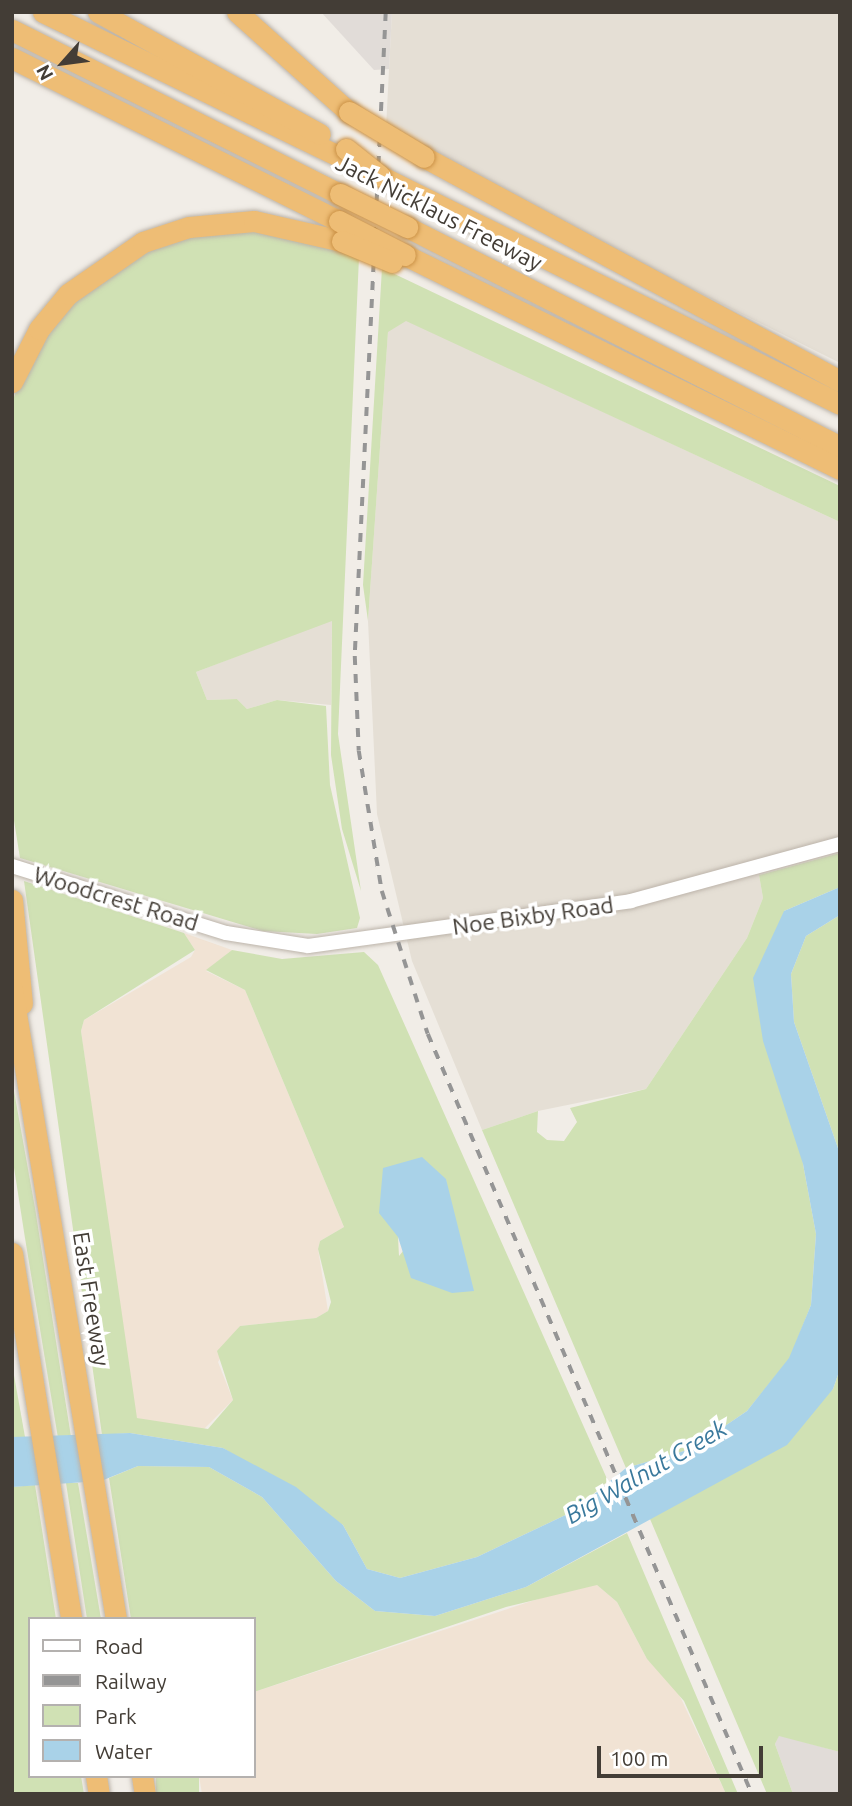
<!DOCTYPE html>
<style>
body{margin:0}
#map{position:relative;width:852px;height:1806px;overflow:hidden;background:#f1ede7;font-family:Ubuntu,sans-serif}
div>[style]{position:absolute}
.residential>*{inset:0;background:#e5dfd5}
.commercial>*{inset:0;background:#f1e3d4}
.industrial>*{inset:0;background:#e1dcd8}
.green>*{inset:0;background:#d0e1b4;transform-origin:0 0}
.water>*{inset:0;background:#a9d2e8}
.roads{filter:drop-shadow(0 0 2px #bcb4aa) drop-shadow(0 0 2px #bcb4aa)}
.tertiary>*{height:14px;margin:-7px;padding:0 7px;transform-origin:7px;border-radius:7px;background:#fff}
.motorway>*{height:21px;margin:-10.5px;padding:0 10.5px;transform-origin:10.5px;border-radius:10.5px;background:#eebd75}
.rail>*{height:3.5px;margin-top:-1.75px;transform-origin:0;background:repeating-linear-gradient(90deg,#959595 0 9px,transparent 0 18px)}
.bridges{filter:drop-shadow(0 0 2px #cb9247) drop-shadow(0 0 2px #cb9247)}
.motorway-bridge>*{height:21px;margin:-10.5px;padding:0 10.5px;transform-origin:10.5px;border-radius:10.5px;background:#eebd75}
span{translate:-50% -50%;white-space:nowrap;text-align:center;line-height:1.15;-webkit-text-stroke:7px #fff;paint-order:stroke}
.street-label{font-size:23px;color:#433d36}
.water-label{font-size:24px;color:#3a799c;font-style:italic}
.frame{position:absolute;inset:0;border:14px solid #433d36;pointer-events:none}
.legend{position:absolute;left:28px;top:1617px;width:228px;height:161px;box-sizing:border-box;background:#fff;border:2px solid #b4b1af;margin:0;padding:9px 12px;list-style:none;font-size:21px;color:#433d36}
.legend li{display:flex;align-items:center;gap:14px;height:35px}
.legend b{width:35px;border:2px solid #b4b1af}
.north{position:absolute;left:28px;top:28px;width:70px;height:70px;-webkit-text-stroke:5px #fff;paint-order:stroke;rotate:242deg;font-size:19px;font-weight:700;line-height:28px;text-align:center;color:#433d36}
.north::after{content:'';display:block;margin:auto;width:24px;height:32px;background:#433d36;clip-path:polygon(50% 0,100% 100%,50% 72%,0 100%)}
.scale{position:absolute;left:597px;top:1746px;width:166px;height:32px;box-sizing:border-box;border:4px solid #433d36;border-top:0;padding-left:9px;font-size:21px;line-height:24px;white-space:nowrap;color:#433d36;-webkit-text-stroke:5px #fff;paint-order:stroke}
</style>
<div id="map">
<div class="residential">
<i style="clip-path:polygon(392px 12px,840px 12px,840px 363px,431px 159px,386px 128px)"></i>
<i style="clip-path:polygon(406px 320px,840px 522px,840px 853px,759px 875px,763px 898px,747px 938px,646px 1089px,538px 1111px,482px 1130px,412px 961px,377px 814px,368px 621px,388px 331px)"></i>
<i style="clip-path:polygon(332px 620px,331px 705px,277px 700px,247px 709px,237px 699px,207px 700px,196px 672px)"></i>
</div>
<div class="commercial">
<i style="clip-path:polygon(184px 933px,232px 950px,206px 971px,245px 990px,344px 1227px,320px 1241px,318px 1249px,328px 1311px,316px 1318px,240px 1326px,218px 1362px,233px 1400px,201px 1432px,137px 1418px,133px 1409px,81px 1031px,84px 1020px,191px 957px,195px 950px)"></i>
<i style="clip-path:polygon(584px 1584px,597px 1585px,617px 1602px,647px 1659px,676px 1688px,726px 1794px,202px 1794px,199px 1776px,254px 1776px,254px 1692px)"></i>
</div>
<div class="industrial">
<i style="clip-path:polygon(321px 12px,392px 12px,389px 69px,374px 70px)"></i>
<i style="clip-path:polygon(779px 1735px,840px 1752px,840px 1794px,793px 1794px,775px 1744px)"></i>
</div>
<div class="green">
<i style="clip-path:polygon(273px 231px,359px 257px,338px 734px,361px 891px,342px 829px,331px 755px,332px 621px,196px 672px,207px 700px,237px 699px,247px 709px,277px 700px,326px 706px,330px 785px,360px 918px,357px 928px,317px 934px,263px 931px,20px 858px,12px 808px,12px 403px,22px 373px,67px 305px,126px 258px,186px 235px)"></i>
<i style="clip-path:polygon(382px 268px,840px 486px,840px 522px,406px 321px,388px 332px,368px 621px,363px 585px)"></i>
<i style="clip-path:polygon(840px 853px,840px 887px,784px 911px,803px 1164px,816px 1234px,811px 1305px,790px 1358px,747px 1411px,691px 1449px,626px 1468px,482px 1130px,538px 1111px,537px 1132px,547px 1140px,564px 1141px,577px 1122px,570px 1108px,646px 1089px,747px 938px,763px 898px,759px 875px)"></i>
<i style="clip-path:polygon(evenodd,24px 881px,184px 933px,195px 950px,84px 1020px,81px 1031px,137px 1418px,208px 1429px,233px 1400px,217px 1351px,240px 1326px,316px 1318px,328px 1311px,331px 1302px,318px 1249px,320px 1241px,344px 1227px,245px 990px,206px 970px,232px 950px,282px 959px,364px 952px,378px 965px,608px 1481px,574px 1511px,477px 1557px,400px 1578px,367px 1569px,343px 1525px,223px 1448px,130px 1433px,102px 1435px,24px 881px,446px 1179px,447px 1197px,399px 1256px,398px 1237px,446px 1179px)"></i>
<i style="clip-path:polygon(840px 915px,840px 1154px,794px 1022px,791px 974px,806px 936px)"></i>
<i style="clip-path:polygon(12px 1080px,35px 1208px,71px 1437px,58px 1438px,25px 1238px,12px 1155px)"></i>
<i style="clip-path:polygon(12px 1364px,25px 1437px,12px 1437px)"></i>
<i style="clip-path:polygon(840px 1369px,840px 1752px,779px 1736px,775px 1744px,793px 1794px,767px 1794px,650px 1519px,833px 1389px)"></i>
<i style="clip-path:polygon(138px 1466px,209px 1467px,262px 1497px,336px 1581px,375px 1611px,435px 1616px,526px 1587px,627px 1533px,738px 1794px,726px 1794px,684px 1701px,647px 1659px,617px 1602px,597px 1585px,506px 1607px,254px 1692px,254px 1619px,131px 1619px,109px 1478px)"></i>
<i style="clip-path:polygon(66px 1483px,78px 1483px,101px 1619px,87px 1619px)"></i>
<i style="clip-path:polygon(35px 1485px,56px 1619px,30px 1619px,30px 1776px,81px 1776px,84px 1794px,12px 1794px,12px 1487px)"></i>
<i style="left:156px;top:1776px;width:43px;height:18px"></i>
</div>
<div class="water">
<i style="clip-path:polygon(840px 887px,840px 915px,806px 936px,791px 974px,794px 1022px,840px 1154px,840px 1369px,833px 1389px,787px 1445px,526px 1587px,435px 1616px,375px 1611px,336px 1581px,262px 1497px,209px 1467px,138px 1466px,101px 1481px,12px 1487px,12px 1437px,130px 1433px,223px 1448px,296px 1487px,343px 1525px,367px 1569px,400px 1578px,477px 1557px,574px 1511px,626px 1468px,691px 1449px,747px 1411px,789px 1358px,811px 1305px,816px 1234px,803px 1164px,763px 1041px,753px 978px,784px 911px)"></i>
<i style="clip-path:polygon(422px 1157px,446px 1179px,474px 1291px,452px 1293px,411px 1278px,398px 1237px,379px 1213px,383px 1168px)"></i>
</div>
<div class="roads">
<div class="tertiary">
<i style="left:12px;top:866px;width:224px;rotate:17.4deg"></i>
<i style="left:226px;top:933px;width:83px;rotate:9deg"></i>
<i style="left:308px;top:946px;width:326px;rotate:-7.9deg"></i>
<i style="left:631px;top:901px;width:217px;rotate:-15.3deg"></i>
</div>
<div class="motorway">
<i style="left:43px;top:12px;width:334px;rotate:26deg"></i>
<i style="left:98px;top:12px;width:253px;rotate:28.8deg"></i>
<i style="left:237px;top:12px;width:150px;rotate:41.8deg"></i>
<i style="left:12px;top:30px;width:367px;rotate:26.6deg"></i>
<i style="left:12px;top:58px;width:365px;rotate:26.5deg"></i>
<i style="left:424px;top:157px;width:472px;rotate:28.3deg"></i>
<i style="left:380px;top:176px;width:513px;rotate:26.37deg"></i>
<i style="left:407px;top:227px;width:486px;rotate:26.9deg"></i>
<i style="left:405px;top:255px;width:485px;rotate:26.2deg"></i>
<i style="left:12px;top:382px;width:59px;rotate:-63deg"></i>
<i style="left:39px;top:329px;width:45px;rotate:-50.4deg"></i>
<i style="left:68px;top:294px;width:91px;rotate:-34.7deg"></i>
<i style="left:143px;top:242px;width:48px;rotate:-18.1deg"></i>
<i style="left:189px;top:227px;width:65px;rotate:-5.3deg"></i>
<i style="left:254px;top:221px;width:90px;rotate:12.8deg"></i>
<i style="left:12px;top:900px;width:104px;rotate:84.5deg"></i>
<i style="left:12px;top:989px;width:639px;rotate:80.63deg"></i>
<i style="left:12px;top:1253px;width:371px;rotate:80.8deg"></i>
<i style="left:96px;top:1776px;width:18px;rotate:81deg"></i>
<i style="left:142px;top:1776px;width:18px;rotate:81deg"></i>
</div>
</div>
<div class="rail">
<i style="left:386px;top:12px;width:645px;rotate:92.76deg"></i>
<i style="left:355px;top:656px;width:95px;rotate:87.6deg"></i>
<i style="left:359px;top:751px;width:142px;rotate:80.7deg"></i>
<i style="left:382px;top:891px;width:150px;rotate:72.2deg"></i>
<i style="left:428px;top:1034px;width:826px;rotate:66.91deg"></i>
</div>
<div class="bridges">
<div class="motorway-bridge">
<i style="left:349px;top:112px;width:87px;rotate:31deg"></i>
<i style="left:346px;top:149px;width:43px;rotate:38.5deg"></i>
<i style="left:340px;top:194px;width:75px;rotate:26.2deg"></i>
<i style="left:339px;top:221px;width:74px;rotate:27.3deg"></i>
<i style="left:342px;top:241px;width:54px;rotate:22.8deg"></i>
</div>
</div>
<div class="street-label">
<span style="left:439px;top:213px;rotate:27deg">Jack Nicklaus Freeway</span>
<span style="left:116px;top:899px;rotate:17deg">Woodcrest Road</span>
<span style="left:533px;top:916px;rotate:-8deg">Noe Bixby Road</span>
<span style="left:91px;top:1299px;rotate:81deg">East Freeway</span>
</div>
<div class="water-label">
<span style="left:646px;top:1472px;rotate:-30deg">Big Walnut Creek</span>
</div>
<div class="frame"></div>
<ul class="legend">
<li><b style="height:9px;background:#fff"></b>Road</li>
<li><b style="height:9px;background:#959595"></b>Railway</li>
<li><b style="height:19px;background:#d0e1b4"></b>Park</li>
<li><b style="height:19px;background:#a9d2e8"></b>Water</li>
</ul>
<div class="north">N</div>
<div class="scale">100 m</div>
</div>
